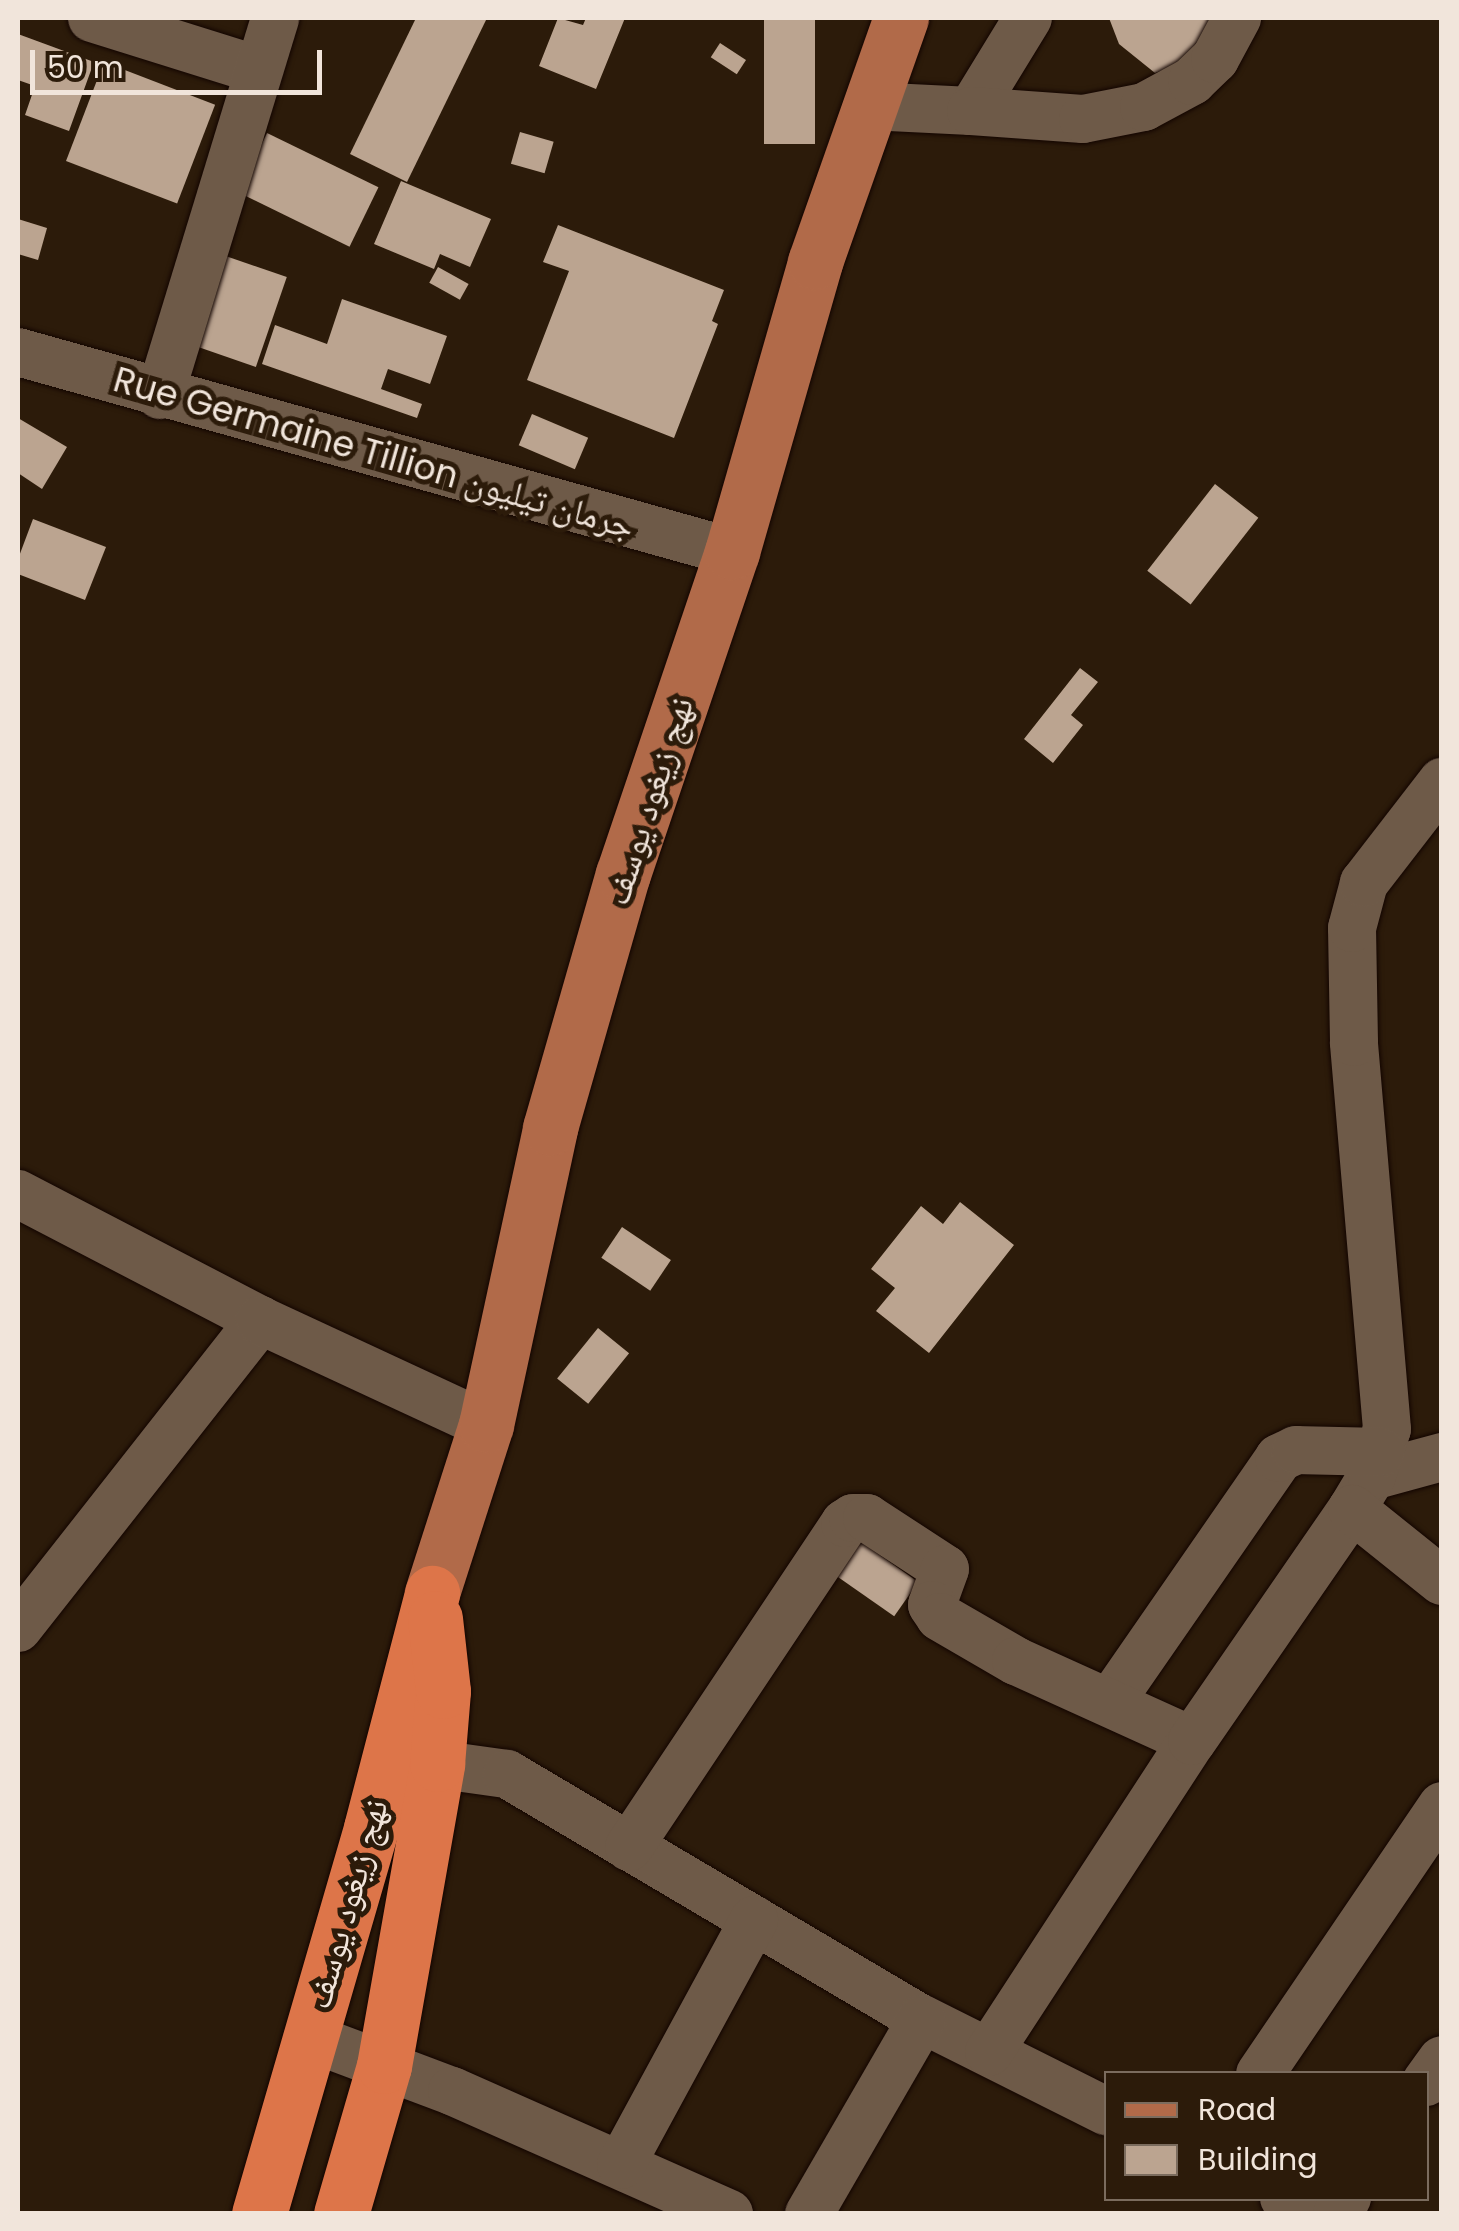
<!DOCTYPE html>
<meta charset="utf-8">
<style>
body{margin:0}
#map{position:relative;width:1459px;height:2231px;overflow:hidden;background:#2c1b0a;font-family:Poppins,"Noto Naskh Arabic",sans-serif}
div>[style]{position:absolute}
.building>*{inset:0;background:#bba490;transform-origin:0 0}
.roads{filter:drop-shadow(0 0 2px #130500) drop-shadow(0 0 2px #130500)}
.minor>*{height:48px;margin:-24px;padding:0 24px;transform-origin:24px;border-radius:24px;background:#6e5a48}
.major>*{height:55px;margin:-27.5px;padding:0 27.5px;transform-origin:27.5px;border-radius:27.5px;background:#b16a49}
.highway>*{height:55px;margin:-27.5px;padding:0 27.5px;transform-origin:27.5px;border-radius:27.5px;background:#dd7549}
span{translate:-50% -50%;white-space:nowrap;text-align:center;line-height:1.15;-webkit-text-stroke:10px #2c1b0a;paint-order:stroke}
.street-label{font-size:35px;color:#f1e5db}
.frame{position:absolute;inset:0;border:20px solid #f1e5db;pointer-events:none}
.legend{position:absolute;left:1104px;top:2071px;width:325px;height:130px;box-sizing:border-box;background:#2c1b0a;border:2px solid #7b6c5e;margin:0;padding:12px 18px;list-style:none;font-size:30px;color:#f1e5db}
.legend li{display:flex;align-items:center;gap:20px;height:50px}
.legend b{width:50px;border:2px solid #7b6c5e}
.scale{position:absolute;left:30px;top:50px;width:292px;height:45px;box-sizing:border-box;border:5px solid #f1e5db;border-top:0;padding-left:12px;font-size:30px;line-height:35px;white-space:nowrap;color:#f1e5db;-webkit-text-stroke:8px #2c1b0a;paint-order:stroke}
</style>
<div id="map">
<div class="building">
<i style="clip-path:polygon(416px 18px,487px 18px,407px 182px,350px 154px)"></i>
<i style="clip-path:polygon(558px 18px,583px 25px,586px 18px,625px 18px,596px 89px,539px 66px)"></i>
<i style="left:764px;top:18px;width:51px;height:126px"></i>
<i style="clip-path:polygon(1109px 18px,1226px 18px,1208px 55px,1155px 73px,1119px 44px)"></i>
<i style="clip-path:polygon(18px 34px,94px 62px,69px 131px,25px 115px,35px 86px,18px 80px)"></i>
<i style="left:720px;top:43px;width:31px;height:17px;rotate:33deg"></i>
<i style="left:104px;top:62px;width:119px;height:106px;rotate:21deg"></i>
<i style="left:520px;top:132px;width:35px;height:33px;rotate:16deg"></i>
<i style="left:267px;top:133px;width:124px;height:66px;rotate:26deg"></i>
<i style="clip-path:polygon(401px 181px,491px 219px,470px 267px,440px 254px,434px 269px,374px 244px)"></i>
<i style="clip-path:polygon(18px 219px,47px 228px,38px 260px,18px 254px)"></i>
<i style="clip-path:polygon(558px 225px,724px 290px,712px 321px,718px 324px,674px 438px,527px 380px,569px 271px,543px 262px)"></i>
<i style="left:214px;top:252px;width:77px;height:95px;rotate:19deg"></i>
<i style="left:438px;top:267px;width:35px;height:18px;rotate:29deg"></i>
<i style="clip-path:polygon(342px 299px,447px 336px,430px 384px,388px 369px,381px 389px,422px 404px,417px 418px,262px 364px,275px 325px,327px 344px)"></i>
<i style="left:532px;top:414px;width:61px;height:34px;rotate:23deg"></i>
<i style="clip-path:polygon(18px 418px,67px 447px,42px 489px,18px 473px)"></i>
<i style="left:1215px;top:484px;width:55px;height:110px;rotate:38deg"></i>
<i style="clip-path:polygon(33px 519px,106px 547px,85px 600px,18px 574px,18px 559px)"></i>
<i style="clip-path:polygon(1080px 668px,1098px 682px,1071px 715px,1083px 725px,1053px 763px,1024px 739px)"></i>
<i style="clip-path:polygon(960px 1202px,1014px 1245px,929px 1353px,876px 1311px,895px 1288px,871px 1269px,921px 1206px,943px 1224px)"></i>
<i style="left:622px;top:1227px;width:59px;height:37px;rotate:34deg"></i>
<i style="left:598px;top:1328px;width:40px;height:65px;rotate:39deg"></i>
<i style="left:847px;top:1532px;width:87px;height:42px;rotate:35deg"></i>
</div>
<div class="roads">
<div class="minor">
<i style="left:92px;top:18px;width:174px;rotate:17.4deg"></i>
<i style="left:869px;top:106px;width:102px;rotate:2.8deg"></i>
<i style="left:971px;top:111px;width:109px;rotate:-58.5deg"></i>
<i style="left:971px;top:111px;width:112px;rotate:4.1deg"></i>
<i style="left:1083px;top:119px;width:62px;rotate:-11.1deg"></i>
<i style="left:1144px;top:107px;width:55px;rotate:-28.4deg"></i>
<i style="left:1192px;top:81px;width:32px;rotate:-44deg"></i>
<i style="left:1215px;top:59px;width:47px;rotate:-61.8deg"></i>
<i style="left:18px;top:352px;width:741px;rotate:15.65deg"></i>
<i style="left:160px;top:395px;width:394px;rotate:-73deg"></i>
<i style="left:18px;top:1194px;width:273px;rotate:27.5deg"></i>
<i style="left:1372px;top:1476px;width:73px;rotate:-15.2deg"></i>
<i style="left:1352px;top:1509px;width:39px;rotate:-59deg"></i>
<i style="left:1372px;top:1476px;width:49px;rotate:-72.3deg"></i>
<i style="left:1387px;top:1429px;width:388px;rotate:-94.9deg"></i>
<i style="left:1354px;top:1042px;width:114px;rotate:-91deg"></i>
<i style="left:1352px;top:928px;width:47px;rotate:-75.1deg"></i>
<i style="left:1364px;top:883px;width:128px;rotate:-52.3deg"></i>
<i style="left:18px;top:1628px;width:392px;rotate:-51.8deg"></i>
<i style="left:260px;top:1320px;width:249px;rotate:24.9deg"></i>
<i style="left:1111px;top:1701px;width:295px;rotate:-55.3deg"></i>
<i style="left:1279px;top:1458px;width:19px;rotate:-25deg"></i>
<i style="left:1296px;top:1450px;width:85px;rotate:1.3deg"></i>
<i style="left:400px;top:1759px;width:108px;rotate:8deg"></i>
<i style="left:507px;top:1774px;width:482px;rotate:30.6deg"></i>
<i style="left:922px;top:2019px;width:206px;rotate:26.6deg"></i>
<i style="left:629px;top:1847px;width:389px;rotate:-56.3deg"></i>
<i style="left:845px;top:1523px;width:9px;rotate:-32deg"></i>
<i style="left:853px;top:1518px;width:14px"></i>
<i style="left:867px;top:1518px;width:93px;rotate:33.2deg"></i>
<i style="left:945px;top:1569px;width:38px;rotate:110deg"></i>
<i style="left:932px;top:1605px;width:14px;rotate:56deg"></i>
<i style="left:940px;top:1617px;width:88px;rotate:30.1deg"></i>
<i style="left:1016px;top:1661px;width:193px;rotate:24.4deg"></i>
<i style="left:308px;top:2037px;width:154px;rotate:20.6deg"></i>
<i style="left:452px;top:2091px;width:303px;rotate:23.9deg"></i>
<i style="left:989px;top:2052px;width:371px;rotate:-56.9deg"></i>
<i style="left:1192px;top:1741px;width:282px;rotate:-55.4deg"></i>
<i style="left:1352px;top:1509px;width:115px;rotate:38.7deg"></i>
<i style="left:1260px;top:2074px;width:324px;rotate:-55.8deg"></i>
<i style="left:1426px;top:2082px;width:27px;rotate:-54deg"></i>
<i style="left:621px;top:2165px;width:279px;rotate:-61.5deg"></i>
<i style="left:1284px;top:2198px;width:30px;rotate:33deg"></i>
<i style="left:809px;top:2214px;width:225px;rotate:-59.9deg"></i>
<i style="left:1337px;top:2214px;width:19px;rotate:-58deg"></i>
</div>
<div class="major">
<i style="left:432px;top:1593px;width:176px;rotate:-72.2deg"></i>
<i style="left:486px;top:1425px;width:304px;rotate:-77.8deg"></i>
<i style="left:550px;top:1128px;width:264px;rotate:-74deg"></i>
<i style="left:623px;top:874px;width:340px;rotate:-71.3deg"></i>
<i style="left:732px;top:552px;width:302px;rotate:-74deg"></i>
<i style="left:815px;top:262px;width:259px;rotate:-70.6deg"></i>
</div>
<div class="highway">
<i style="left:259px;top:2214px;width:402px;rotate:-73.8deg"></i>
<i style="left:371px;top:1828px;width:243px;rotate:-75.4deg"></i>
<i style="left:341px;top:2214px;width:154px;rotate:-73.8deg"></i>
<i style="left:384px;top:2066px;width:307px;rotate:-80deg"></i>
<i style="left:437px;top:1764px;width:73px;rotate:-85.3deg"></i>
<i style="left:443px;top:1691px;width:73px;rotate:-96.3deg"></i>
</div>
</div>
<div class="street-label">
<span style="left:374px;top:453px;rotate:16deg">Rue Germaine Tillion جرمان تيليون</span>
<span style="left:649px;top:801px;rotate:-72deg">نهج زيغود يوسف</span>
<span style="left:347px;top:1904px;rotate:-74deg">نهج زيغود يوسف</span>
</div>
<div class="frame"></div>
<ul class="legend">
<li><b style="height:12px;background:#b16a49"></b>Road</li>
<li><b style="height:28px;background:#bba490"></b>Building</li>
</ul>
<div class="scale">50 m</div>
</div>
